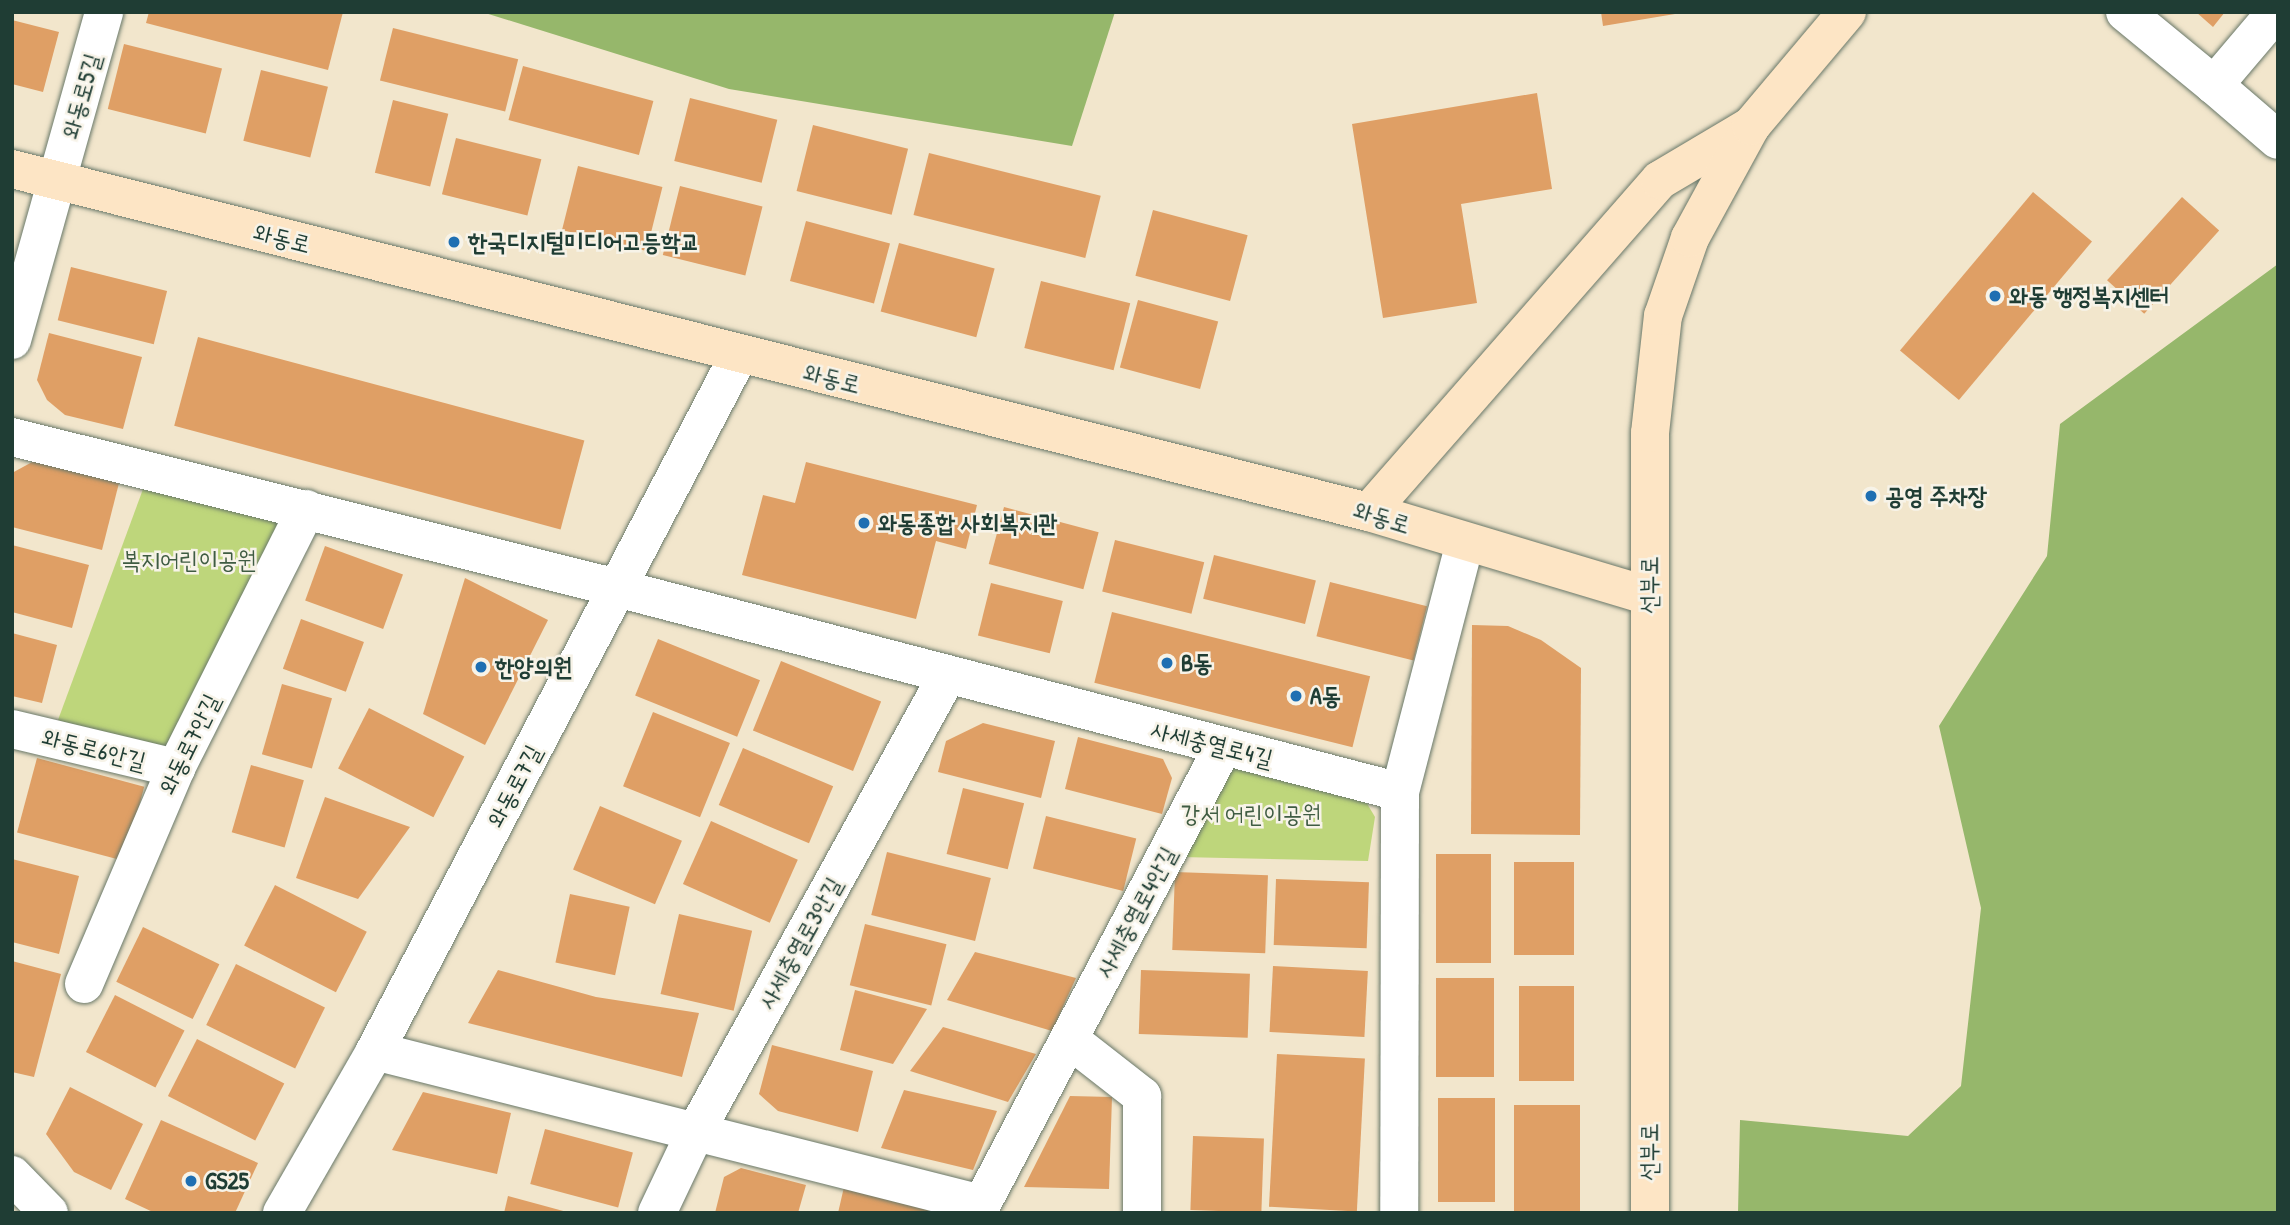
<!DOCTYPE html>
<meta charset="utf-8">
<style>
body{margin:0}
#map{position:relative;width:2290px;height:1225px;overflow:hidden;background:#f2e6cc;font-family:"Patrick Hand","Poor Story",sans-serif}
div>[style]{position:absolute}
.green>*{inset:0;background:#bed67b}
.forest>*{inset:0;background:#96b76b}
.building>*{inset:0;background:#df9f65;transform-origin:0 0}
.roads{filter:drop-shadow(0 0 2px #697869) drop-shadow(0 0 2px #697869)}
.minor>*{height:38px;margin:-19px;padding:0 19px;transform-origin:19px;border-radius:19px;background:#fff}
.tertiary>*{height:38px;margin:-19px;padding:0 19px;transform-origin:19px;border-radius:19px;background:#fff}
.secondary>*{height:38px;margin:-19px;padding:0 19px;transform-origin:19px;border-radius:19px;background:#fde5c5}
.dots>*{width:19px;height:19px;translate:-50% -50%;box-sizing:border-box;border:4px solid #f7f3e8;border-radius:50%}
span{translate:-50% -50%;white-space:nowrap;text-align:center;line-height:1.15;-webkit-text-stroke:5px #f7f3e8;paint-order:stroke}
.street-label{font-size:24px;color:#1f3d34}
.poi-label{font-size:24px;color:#1f3d34;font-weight:700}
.left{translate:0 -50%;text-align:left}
.park-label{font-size:24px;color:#3f5c42}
.frame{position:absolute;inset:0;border:14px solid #1f3d34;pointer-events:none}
</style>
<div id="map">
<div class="green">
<i style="clip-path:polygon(146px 481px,288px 513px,169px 758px,58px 720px)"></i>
<i style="clip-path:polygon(1225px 762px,1362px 795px,1375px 817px,1368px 861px,1180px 857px)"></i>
</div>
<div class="forest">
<i style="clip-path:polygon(482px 12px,1115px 12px,1072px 146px,729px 89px)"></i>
<i style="clip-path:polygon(2278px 264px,2278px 1213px,1738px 1213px,1740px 1120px,1908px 1136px,1961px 1086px,1981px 908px,1939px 726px,2047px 556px,2060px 424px)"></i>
</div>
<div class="building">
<i style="clip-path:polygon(149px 12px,343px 12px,328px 70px,146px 23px)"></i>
<i style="clip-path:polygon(1601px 12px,1675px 12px,1675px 14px,1603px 26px)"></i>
<i style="clip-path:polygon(2196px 12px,2225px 12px,2213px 27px)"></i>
<i style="clip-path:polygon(12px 20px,59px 32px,43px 92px,12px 84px)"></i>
<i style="left:393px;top:28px;width:129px;height:54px;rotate:14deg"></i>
<i style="left:124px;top:44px;width:101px;height:67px;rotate:14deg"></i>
<i style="left:523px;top:66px;width:135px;height:56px;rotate:15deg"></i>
<i style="left:261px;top:70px;width:69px;height:73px;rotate:14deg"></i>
<i style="clip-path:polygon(1537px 93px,1552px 189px,1461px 204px,1477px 303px,1383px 318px,1352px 124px)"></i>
<i style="left:690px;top:98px;width:90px;height:65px;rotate:14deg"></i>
<i style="left:393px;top:100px;width:57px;height:75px;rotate:14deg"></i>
<i style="left:813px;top:125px;width:98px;height:68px;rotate:14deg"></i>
<i style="left:456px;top:138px;width:88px;height:58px;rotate:14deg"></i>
<i style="left:929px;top:153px;width:177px;height:64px;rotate:14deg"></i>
<i style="left:578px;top:166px;width:87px;height:66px;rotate:14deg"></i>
<i style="left:680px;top:186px;width:85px;height:71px;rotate:14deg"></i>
<i style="left:2033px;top:192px;width:77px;height:207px;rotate:40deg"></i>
<i style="left:2182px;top:197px;width:50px;height:112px;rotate:42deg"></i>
<i style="left:1153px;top:210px;width:98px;height:68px;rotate:15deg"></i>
<i style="left:806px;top:221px;width:87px;height:62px;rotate:15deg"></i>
<i style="left:899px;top:243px;width:99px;height:71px;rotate:15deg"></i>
<i style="left:71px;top:267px;width:99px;height:55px;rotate:14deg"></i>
<i style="left:1041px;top:281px;width:92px;height:69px;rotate:14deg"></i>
<i style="left:1138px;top:300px;width:83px;height:70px;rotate:15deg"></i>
<i style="clip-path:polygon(49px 333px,142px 357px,123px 429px,65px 415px,47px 400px,37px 380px)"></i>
<i style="left:198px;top:337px;width:400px;height:92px;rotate:15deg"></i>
<i style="clip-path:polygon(34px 461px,119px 483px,102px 550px,12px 527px,12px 473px)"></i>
<i style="clip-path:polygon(806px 462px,977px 505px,966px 549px,936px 541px,916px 619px,742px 575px,763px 495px,795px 503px)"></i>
<i style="left:1004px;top:507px;width:98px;height:59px;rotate:15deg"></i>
<i style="left:1115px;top:540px;width:92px;height:53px;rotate:14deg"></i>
<i style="clip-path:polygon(12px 545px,89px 565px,72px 628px,12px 612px)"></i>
<i style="left:325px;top:546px;width:83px;height:58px;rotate:20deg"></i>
<i style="left:1214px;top:555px;width:105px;height:45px;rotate:14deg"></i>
<i style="clip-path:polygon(465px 578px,548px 620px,485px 745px,423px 714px)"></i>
<i style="left:1330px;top:582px;width:100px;height:56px;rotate:14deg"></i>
<i style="left:991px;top:583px;width:74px;height:54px;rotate:14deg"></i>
<i style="left:1112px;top:612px;width:266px;height:73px;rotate:14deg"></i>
<i style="left:301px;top:619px;width:67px;height:53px;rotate:20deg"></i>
<i style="clip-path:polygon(1472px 625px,1508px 626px,1541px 640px,1581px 668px,1580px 835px,1471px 834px)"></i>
<i style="clip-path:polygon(12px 633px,57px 645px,42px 703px,12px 696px)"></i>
<i style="left:658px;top:639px;width:110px;height:61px;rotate:22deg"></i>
<i style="left:781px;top:661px;width:108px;height:75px;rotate:22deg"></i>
<i style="left:282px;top:684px;width:52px;height:73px;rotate:16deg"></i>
<i style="left:369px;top:708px;width:107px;height:68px;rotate:27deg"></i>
<i style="left:653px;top:712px;width:83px;height:80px;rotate:22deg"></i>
<i style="clip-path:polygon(983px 723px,1055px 741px,1041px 798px,938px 772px,946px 741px)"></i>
<i style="clip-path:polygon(1078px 737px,1163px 759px,1172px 778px,1162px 814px,1065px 789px)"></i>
<i style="left:743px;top:748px;width:98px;height:62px;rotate:23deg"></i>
<i style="left:37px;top:758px;width:111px;height:77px;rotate:15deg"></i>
<i style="left:251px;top:765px;width:55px;height:70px;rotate:16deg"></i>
<i style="left:963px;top:788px;width:63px;height:68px;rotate:14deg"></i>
<i style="clip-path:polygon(325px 797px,410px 827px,358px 899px,296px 878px)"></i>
<i style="left:600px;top:806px;width:89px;height:69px;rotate:23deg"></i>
<i style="left:1046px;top:816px;width:93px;height:54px;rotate:14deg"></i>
<i style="left:711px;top:821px;width:95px;height:69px;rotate:24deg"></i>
<i style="left:887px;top:852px;width:107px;height:65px;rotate:14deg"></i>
<i style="left:1436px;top:854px;width:55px;height:109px"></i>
<i style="clip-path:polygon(12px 859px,79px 876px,59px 954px,12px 942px)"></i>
<i style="left:1514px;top:862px;width:60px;height:93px"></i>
<i style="left:1175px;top:872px;width:93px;height:78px;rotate:2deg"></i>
<i style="left:1276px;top:879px;width:93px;height:66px;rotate:2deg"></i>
<i style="left:275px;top:885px;width:103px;height:68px;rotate:27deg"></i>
<i style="left:570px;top:894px;width:61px;height:70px;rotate:12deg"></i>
<i style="left:679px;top:914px;width:75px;height:82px;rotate:13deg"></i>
<i style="left:865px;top:924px;width:84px;height:63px;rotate:14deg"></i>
<i style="left:143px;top:927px;width:85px;height:61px;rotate:26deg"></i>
<i style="clip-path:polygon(975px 952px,1076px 978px,1052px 1031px,947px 1000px)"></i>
<i style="clip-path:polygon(12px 961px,61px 974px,34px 1077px,12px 1072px)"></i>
<i style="left:236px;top:964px;width:99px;height:68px;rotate:26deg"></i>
<i style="left:1273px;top:966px;width:95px;height:66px;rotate:3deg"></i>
<i style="clip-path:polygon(498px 970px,596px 997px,699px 1013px,682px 1077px,468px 1023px)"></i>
<i style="left:1141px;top:970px;width:109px;height:64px;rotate:2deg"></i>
<i style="left:1436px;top:978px;width:58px;height:99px"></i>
<i style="left:1519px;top:986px;width:55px;height:95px"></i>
<i style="clip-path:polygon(855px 990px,927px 1009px,893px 1064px,840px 1050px)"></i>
<i style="left:115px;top:995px;width:78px;height:64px;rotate:27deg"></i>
<i style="clip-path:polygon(943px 1027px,1036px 1054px,1008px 1102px,910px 1071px)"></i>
<i style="left:197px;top:1039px;width:98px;height:64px;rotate:27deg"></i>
<i style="clip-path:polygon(772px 1045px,873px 1071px,858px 1132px,778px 1111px,759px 1094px)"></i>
<i style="left:1277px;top:1054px;width:88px;height:153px;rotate:3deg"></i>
<i style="clip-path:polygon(70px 1087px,143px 1124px,111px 1190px,74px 1172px,46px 1134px)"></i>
<i style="clip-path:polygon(904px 1090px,997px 1111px,973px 1170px,881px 1148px)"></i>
<i style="clip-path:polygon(423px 1092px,511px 1113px,497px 1174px,392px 1150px)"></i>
<i style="clip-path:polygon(1070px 1096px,1112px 1097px,1109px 1189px,1024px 1187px)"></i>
<i style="left:1438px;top:1098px;width:57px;height:104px"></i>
<i style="left:1514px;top:1105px;width:66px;height:108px"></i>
<i style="clip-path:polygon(161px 1120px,258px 1163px,235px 1213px,155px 1213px,125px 1199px)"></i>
<i style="left:545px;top:1129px;width:91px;height:57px;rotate:15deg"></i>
<i style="left:1193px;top:1136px;width:71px;height:74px;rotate:2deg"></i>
<i style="clip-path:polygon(741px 1168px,806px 1185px,798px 1213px,715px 1213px,724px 1177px)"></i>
<i style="clip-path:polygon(844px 1187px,931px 1209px,930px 1213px,838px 1213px)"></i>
<i style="clip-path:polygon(508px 1196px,567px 1212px,567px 1213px,504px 1213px)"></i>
</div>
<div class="roads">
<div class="minor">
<i style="left:2125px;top:12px;width:115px;rotate:39.4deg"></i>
<i style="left:2276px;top:12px;width:96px;rotate:130.3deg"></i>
<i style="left:2214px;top:85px;width:84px;rotate:40.7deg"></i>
<i style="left:12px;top:340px;width:341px;rotate:-74.3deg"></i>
<i style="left:12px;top:437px;width:624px;rotate:14.01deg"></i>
<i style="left:617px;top:588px;width:809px;rotate:14.6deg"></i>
<i style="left:1400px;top:792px;width:421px;rotate:90.1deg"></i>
<i style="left:12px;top:729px;width:169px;rotate:13.4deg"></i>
<i style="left:1400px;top:792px;width:257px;rotate:-75.4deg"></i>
<i style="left:84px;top:984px;width:235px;rotate:-66.9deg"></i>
<i style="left:176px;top:768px;width:290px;rotate:-63.3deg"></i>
<i style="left:1069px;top:1039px;width:93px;rotate:38deg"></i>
<i style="left:1142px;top:1096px;width:117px;rotate:90deg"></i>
<i style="left:375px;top:1051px;width:625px;rotate:14.17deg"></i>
<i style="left:657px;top:1213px;width:89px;rotate:-64.6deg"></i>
<i style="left:695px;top:1133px;width:522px;rotate:-61.13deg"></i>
<i style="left:977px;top:1213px;width:527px;rotate:-62.17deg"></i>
</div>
<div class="tertiary">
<i style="left:12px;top:1175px;width:53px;rotate:45.8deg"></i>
<i style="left:282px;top:1213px;width:187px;rotate:-60.1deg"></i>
<i style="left:375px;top:1051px;width:785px;rotate:-62.39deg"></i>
</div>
<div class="secondary">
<i style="left:12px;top:169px;width:1400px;rotate:14.19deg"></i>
<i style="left:1369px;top:512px;width:292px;rotate:16.7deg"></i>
<i style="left:1369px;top:512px;width:441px;rotate:-48.8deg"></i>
<i style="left:1660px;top:180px;width:106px;rotate:-30.7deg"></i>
<i style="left:1650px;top:1213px;width:780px;rotate:-90deg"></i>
<i style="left:1650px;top:433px;width:118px;rotate:-83.7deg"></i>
<i style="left:1663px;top:316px;width:83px;rotate:-70.9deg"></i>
<i style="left:1690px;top:238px;width:128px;rotate:-61.4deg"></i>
<i style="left:1751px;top:126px;width:149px;rotate:-49.9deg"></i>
</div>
</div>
<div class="dots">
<i style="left:454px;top:242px;background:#1f6fb2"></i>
<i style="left:1995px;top:296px;background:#1f6fb2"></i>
<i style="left:1871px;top:496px;background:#1f6fb2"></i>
<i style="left:864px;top:523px;background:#1f6fb2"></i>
<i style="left:1167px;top:663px;background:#1f6fb2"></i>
<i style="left:481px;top:667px;background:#1f6fb2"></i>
<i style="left:1296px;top:696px;background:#1f6fb2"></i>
<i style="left:191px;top:1181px;background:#1f6fb2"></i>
</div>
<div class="street-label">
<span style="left:81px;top:96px;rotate:-74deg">와동로5길</span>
<span style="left:282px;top:238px;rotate:14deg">와동로</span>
<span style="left:832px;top:378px;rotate:14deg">와동로</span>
<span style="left:1382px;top:517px;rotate:17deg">와동로</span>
<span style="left:1649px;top:585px;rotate:-90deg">선부로</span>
<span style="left:189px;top:744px;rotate:-64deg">와동로7안길</span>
<span style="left:1212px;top:744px;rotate:14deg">사세충열로4길</span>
<span style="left:94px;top:749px;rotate:14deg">와동로6안길</span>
<span style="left:514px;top:786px;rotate:-62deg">와동로7길</span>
<span style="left:1136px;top:912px;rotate:-62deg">사세충열로4안길</span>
<span style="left:800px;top:943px;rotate:-61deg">사세충열로3안길</span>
<span style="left:1649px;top:1152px;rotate:-90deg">선부로</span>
</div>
<div class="poi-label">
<span class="left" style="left:468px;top:242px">한국디지털미디어고등학교</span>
<span class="left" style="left:2009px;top:296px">와동 행정복지센터</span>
<span class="left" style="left:1885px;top:496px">공영 주차장</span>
<span class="left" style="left:878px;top:523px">와동종합 사회복지관</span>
<span class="left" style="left:1181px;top:663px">B동</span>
<span class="left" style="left:495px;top:667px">한양의원</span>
<span class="left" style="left:1310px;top:696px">A동</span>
<span class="left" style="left:205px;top:1181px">GS25</span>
</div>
<div class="park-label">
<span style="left:189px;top:560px">복지어린이공원</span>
<span style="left:1251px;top:814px">강서 어린이공원</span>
</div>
<div class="frame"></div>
</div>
